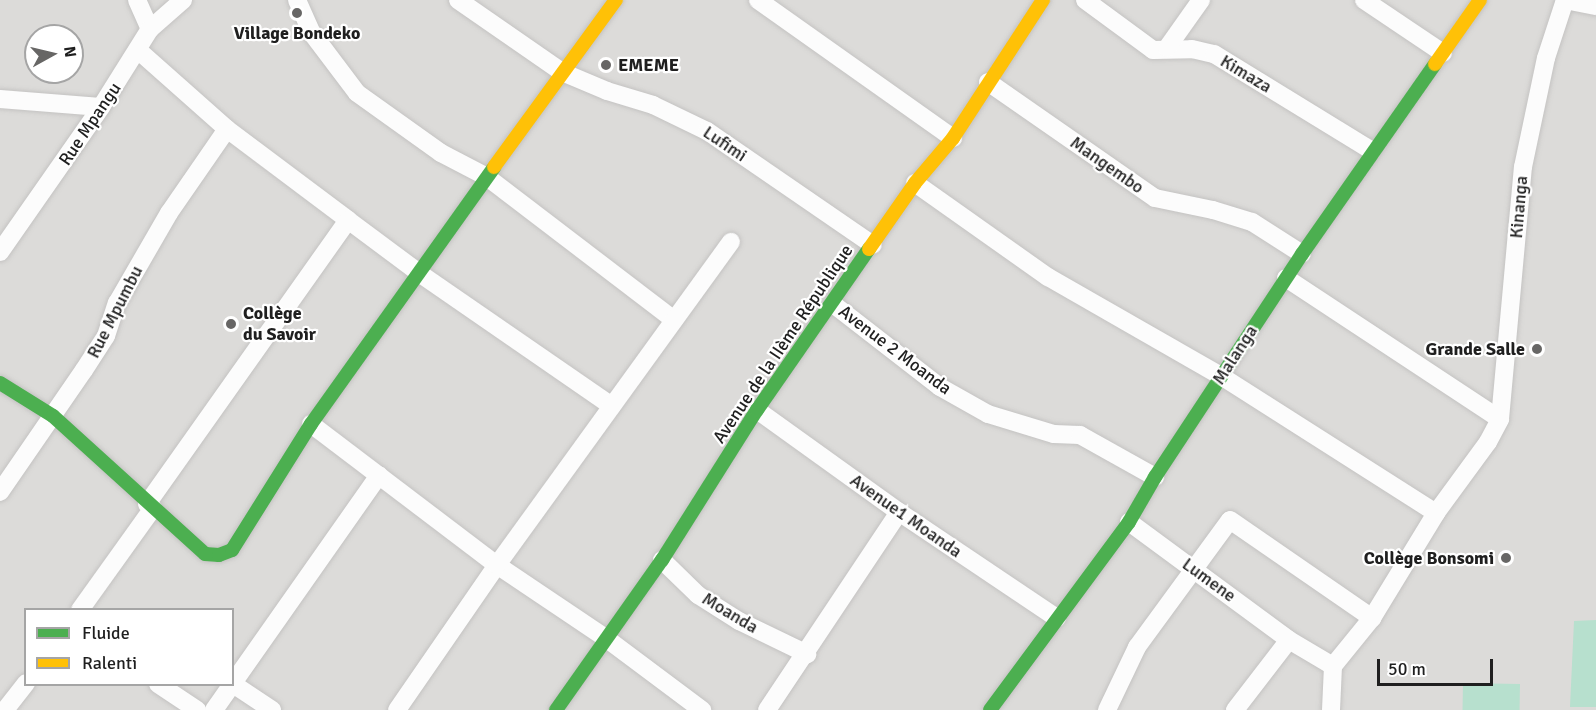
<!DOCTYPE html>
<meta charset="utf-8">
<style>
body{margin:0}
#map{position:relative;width:1596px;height:710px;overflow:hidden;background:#edebe8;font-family:Signika,sans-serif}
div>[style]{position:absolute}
.residential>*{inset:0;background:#dcdbd9}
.pitch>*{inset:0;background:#b7e0ce;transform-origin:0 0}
.roads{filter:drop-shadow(0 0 2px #c4c3c2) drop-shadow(0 0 2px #c4c3c2)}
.street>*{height:18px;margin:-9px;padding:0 9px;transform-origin:9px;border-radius:9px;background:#fcfcfc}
.fast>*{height:14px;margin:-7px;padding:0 7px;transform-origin:7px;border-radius:7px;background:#4caf50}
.slow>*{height:14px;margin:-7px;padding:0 7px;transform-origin:7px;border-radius:7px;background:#ffc107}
.dots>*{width:16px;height:16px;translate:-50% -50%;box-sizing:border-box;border:3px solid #fff;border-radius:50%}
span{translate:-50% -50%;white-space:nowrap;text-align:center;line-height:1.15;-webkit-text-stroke:4.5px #fff;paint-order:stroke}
.poi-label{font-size:18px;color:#1f1f1f;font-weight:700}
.left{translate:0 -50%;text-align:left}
.right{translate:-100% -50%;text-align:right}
.street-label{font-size:18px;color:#1f1f1f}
.legend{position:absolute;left:24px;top:608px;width:210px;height:78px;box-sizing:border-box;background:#fff;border:2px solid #a5a5a5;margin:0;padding:8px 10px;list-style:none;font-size:18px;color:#1f1f1f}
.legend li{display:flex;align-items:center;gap:12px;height:30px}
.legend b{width:30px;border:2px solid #a5a5a5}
.north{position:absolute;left:24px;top:24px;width:60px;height:60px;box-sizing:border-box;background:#fff;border:2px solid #a5a5a5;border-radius:50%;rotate:82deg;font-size:16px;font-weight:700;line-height:24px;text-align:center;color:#1f1f1f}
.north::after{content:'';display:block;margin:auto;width:21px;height:27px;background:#676665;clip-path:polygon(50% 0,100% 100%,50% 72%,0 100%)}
.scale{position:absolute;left:1377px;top:659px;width:116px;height:27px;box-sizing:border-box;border:3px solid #1f1f1f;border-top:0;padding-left:8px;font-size:18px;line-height:21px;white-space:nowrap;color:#1f1f1f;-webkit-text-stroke:4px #fff;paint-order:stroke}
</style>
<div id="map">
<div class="residential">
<i style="clip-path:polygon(evenodd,0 0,1596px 0,1596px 710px,0 710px,0 0,36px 36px,72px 36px,72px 72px,36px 72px,36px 36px,0 0,26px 610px,232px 610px,232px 684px,26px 684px,26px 610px)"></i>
</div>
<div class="pitch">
<i style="clip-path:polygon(1596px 620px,1596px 707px,1570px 707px,1574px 621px)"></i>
<i style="left:1463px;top:683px;width:57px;height:27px;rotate:1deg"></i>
</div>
<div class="roads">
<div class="street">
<i style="left:137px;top:0;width:32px;rotate:66deg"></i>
<i style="left:297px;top:0;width:35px;rotate:66deg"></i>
<i style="left:311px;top:32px;width:76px;rotate:53deg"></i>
<i style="left:357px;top:93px;width:103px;rotate:35.5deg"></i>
<i style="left:441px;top:153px;width:52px;rotate:27.6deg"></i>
<i style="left:487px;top:177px;width:235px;rotate:37.4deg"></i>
<i style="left:458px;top:0;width:126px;rotate:34.7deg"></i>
<i style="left:562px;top:72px;width:49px;rotate:22.9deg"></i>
<i style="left:607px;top:91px;width:48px;rotate:16.9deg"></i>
<i style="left:653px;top:105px;width:60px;rotate:25.7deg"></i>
<i style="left:707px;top:131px;width:201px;rotate:34.5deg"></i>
<i style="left:758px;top:0;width:239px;rotate:35.3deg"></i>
<i style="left:1085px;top:0;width:84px;rotate:36.3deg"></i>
<i style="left:1153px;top:50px;width:39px;rotate:-1deg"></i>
<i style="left:1192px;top:49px;width:23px;rotate:13deg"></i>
<i style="left:1214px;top:54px;width:185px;rotate:31.5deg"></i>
<i style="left:1364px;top:0;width:95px;rotate:33.9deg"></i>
<i style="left:1565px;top:0;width:32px;rotate:11deg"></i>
<i style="left:1167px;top:48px;width:59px;rotate:-54.7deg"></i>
<i style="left:139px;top:51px;width:118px;rotate:41.6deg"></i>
<i style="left:227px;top:129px;width:151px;rotate:36.9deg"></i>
<i style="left:348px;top:220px;width:89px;rotate:36.7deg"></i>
<i style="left:419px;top:273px;width:234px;rotate:34.6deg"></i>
<i style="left:988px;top:82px;width:203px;rotate:34.8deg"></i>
<i style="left:1155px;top:198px;width:59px;rotate:11.7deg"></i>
<i style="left:1213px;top:210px;width:41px;rotate:17.1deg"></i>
<i style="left:1252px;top:222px;width:59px;rotate:32.6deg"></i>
<i style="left:0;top:99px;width:101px;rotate:4.5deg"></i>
<i style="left:915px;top:183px;width:163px;rotate:35.3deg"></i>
<i style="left:1048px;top:277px;width:199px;rotate:29.8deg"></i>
<i style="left:1221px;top:376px;width:255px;rotate:32.5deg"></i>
<i style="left:0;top:252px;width:177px;rotate:-55.1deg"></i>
<i style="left:101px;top:107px;width:92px;rotate:-57.9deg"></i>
<i style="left:150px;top:29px;width:44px;rotate:-41.3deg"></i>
<i style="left:1286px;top:278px;width:256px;rotate:33.4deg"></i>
<i style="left:833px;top:304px;width:135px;rotate:37.8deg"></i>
<i style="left:940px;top:387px;width:55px;rotate:29.4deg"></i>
<i style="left:988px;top:414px;width:69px;rotate:16.9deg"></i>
<i style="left:1054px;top:434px;width:26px;rotate:2deg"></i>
<i style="left:1080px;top:435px;width:86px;rotate:29.2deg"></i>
<i style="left:757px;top:410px;width:175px;rotate:35.7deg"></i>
<i style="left:899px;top:512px;width:190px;rotate:33.9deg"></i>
<i style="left:311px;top:424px;width:233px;rotate:37.2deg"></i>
<i style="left:497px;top:565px;width:133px;rotate:33.9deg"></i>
<i style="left:607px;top:639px;width:119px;rotate:36.8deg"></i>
<i style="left:0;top:492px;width:148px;rotate:-55.5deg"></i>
<i style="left:84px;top:370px;width:40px;rotate:-57.1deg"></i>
<i style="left:106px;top:336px;width:35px;rotate:-72deg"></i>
<i style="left:117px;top:303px;width:104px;rotate:-60deg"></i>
<i style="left:169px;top:213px;width:102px;rotate:-55.4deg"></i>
<i style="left:147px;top:504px;width:348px;rotate:-54.7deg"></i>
<i style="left:1129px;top:522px;width:199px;rotate:36.4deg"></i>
<i style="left:1289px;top:640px;width:51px;rotate:30.6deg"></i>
<i style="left:662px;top:560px;width:50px;rotate:44.2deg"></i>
<i style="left:698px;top:595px;width:49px;rotate:32.4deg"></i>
<i style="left:739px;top:621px;width:76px;rotate:25.9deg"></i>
<i style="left:80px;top:610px;width:125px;rotate:-54.4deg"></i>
<i style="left:1333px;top:666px;width:62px;rotate:-50.9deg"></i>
<i style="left:1372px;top:618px;width:123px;rotate:-58.6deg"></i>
<i style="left:1436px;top:513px;width:88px;rotate:-53.8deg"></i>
<i style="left:1488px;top:442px;width:26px;rotate:-62deg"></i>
<i style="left:1500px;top:419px;width:253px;rotate:-84.8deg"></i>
<i style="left:1523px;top:167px;width:111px;rotate:-78.1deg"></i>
<i style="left:1546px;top:58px;width:61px;rotate:-71.9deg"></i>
<i style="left:158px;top:684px;width:47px;rotate:33.7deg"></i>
<i style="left:233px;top:684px;width:47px;rotate:33.7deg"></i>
<i style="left:5px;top:710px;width:34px;rotate:-52deg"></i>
<i style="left:214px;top:710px;width:287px;rotate:-54.9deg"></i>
<i style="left:397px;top:710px;width:176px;rotate:-55.4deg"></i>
<i style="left:497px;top:565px;width:399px;rotate:-54.1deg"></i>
<i style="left:767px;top:710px;width:238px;rotate:-56.3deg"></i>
<i style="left:1107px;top:710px;width:70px;rotate:-64.5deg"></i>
<i style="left:1137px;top:647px;width:157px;rotate:-53.8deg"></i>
<i style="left:1230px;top:520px;width:173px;rotate:34.6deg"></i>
<i style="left:1235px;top:710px;width:88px;rotate:-52.4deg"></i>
<i style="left:1331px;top:710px;width:44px;rotate:-87.4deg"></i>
</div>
<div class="fast">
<i style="left:0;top:383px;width:62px;rotate:31.9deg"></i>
<i style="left:53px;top:416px;width:205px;rotate:42.2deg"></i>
<i style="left:205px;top:554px;width:14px;rotate:4deg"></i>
<i style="left:219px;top:555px;width:14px;rotate:-21deg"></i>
<i style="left:232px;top:550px;width:149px;rotate:-57.9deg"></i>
<i style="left:311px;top:424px;width:315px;rotate:-54.5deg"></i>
<i style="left:556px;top:710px;width:184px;rotate:-54.8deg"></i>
<i style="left:662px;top:560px;width:178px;rotate:-57.7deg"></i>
<i style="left:757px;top:410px;width:196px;rotate:-55.2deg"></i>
<i style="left:990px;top:710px;width:234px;rotate:-53.5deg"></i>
<i style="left:1129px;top:522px;width:52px;rotate:-60deg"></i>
<i style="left:1155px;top:477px;width:267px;rotate:-56.6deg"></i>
<i style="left:1302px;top:254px;width:232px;rotate:-55deg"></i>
</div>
<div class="slow">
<i style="left:1435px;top:64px;width:78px;rotate:-54.9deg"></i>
<i style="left:494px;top:167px;width:207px;rotate:-53.9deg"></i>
<i style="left:869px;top:249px;width:80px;rotate:-55.1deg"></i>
<i style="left:915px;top:183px;width:59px;rotate:-49.8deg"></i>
<i style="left:953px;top:138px;width:165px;rotate:-56.9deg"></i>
</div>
</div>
<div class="dots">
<i style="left:297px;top:13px;background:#676665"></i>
<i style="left:606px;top:65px;background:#676665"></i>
<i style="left:231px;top:324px;background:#676665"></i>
<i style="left:1537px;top:349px;background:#676665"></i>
<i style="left:1506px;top:558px;background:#676665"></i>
</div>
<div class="poi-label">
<span style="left:297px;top:33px">Village Bondeko</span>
<span class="left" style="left:618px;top:65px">EMEME</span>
<span class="left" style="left:243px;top:324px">Collège<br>du Savoir</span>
<span class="right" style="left:1525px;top:349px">Grande Salle</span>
<span class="right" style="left:1494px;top:558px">Collège Bonsomi</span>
</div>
<div class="street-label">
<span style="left:1246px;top:74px;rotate:31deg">Kimaza</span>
<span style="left:90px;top:124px;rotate:-56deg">Rue Mpangu</span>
<span style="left:725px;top:144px;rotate:34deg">Lufimi</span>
<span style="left:1107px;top:165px;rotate:35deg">Mangembo</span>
<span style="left:1519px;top:207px;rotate:-85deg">Kinanga</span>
<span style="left:115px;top:312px;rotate:-63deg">Rue Mpumbu</span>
<span style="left:783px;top:344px;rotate:-56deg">Avenue de la IIème République</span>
<span style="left:895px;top:350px;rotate:37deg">Avenue 2 Moanda</span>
<span style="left:1235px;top:355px;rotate:-57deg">Malanga</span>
<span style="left:906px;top:516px;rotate:35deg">Avenue1 Moanda</span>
<span style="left:1209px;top:580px;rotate:36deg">Lumene</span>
<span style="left:730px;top:613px;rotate:31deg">Moanda</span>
</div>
<ul class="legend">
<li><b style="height:8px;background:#4caf50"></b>Fluide</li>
<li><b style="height:8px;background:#ffc107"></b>Ralenti</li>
</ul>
<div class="north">N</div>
<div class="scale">50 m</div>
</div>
